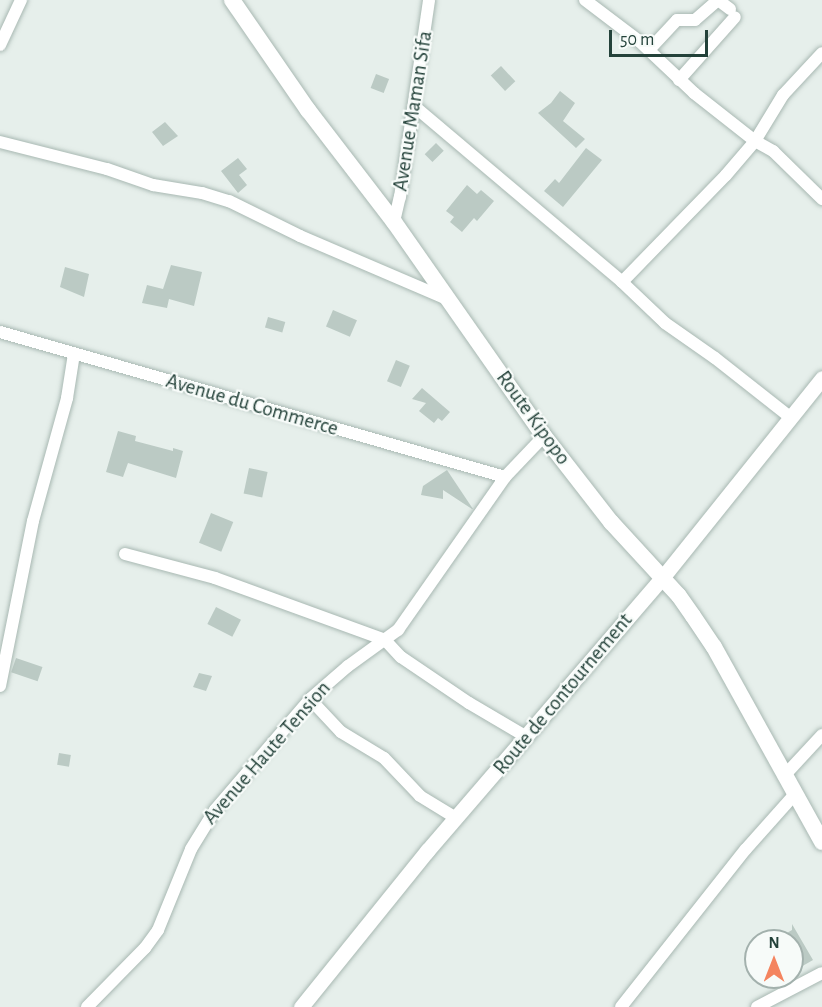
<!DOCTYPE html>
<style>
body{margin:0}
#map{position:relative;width:822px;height:1007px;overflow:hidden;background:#e6efeb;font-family:"Alegreya Sans",sans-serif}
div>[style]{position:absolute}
.building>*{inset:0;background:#bbcac4;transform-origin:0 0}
.roads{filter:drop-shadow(0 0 2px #a8b8b2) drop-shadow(0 0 2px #a8b8b2)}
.minor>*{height:12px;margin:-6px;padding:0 6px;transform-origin:6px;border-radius:6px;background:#fff}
.tertiary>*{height:15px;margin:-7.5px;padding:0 7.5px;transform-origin:7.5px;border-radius:7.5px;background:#fff}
.secondary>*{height:16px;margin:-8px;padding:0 8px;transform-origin:8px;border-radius:8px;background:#fff}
span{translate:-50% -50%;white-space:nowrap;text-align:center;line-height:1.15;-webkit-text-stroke:4.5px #f7fbf9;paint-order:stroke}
.street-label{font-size:21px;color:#24423a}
.north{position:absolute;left:744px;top:929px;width:60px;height:60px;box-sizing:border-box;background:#f7fbf9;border:2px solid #a3b1ad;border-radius:50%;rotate:0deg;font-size:16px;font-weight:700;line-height:24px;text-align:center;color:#24423a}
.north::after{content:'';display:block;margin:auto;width:21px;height:27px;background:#f4845f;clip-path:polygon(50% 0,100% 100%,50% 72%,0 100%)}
.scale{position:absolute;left:609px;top:30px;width:99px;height:27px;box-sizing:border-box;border:3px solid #24423a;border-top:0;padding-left:8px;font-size:18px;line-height:21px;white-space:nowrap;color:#24423a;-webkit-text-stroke:4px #f7fbf9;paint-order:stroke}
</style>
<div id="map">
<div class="building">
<i style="left:501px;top:66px;width:21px;height:14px;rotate:47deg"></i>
<i style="left:376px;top:74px;width:14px;height:15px;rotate:21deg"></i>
<i style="clip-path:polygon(560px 91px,575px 103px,563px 121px,585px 139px,576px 148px,538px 113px,551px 103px)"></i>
<i style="clip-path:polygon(165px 122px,178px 136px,163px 146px,152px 132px)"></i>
<i style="left:436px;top:143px;width:11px;height:16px;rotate:45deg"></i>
<i style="clip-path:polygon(586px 148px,602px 160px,563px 207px,544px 191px,555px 179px,559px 183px)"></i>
<i style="clip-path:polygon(238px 158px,247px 169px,239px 175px,247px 185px,238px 193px,221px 171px)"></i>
<i style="clip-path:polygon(467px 185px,477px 194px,481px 190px,494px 201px,477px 221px,474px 218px,462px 232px,450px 222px,454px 217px,446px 211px)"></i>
<i style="clip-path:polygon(171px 265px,202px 272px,194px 306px,169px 299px,167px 308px,142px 303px,147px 285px,163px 289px)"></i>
<i style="clip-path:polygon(65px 267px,89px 274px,84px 297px,60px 287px)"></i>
<i style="left:333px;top:310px;width:26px;height:18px;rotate:23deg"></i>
<i style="left:268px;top:317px;width:18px;height:11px;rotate:16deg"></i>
<i style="left:396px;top:360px;width:15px;height:23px;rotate:23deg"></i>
<i style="clip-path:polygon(422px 388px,450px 412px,442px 421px,438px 418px,434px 423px,419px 411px,426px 403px,412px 399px)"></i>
<i style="clip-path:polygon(118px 431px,136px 436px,135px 441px,173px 451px,173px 448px,183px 451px,176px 478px,128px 463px,123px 477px,106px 472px)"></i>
<i style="left:249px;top:468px;width:19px;height:26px;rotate:12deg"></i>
<i style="clip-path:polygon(447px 470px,473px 509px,472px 509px,443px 490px,443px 499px,421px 495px,423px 486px)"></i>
<i style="left:211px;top:513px;width:24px;height:32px;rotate:22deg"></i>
<i style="left:216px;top:607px;width:28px;height:19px;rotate:27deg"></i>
<i style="left:16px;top:658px;width:28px;height:15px;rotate:19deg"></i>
<i style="clip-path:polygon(199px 673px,212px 676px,206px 691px,193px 687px)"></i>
<i style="left:59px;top:753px;width:12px;height:12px;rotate:9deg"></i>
<i style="clip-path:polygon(792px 924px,813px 960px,792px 972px,792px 941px,773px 941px,792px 930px)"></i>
</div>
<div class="roads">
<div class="minor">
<i style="left:585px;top:0;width:68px;rotate:37.2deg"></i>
<i style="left:639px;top:41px;width:76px;rotate:43.4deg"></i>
<i style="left:694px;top:93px;width:78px;rotate:38.2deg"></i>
<i style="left:755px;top:141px;width:21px;rotate:29deg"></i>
<i style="left:773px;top:151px;width:69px;rotate:44.4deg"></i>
<i style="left:0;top:45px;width:50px;rotate:-65deg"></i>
<i style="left:649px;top:50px;width:41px;rotate:-47deg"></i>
<i style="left:677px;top:20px;width:18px"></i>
<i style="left:695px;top:20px;width:30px;rotate:-41deg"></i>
<i style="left:718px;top:0;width:15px;rotate:37deg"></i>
<i style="left:679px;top:80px;width:84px;rotate:-48.4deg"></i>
<i style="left:414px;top:106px;width:272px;rotate:40.2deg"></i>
<i style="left:622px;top:282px;width:59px;rotate:43.6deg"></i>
<i style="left:665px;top:323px;width:61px;rotate:35deg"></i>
<i style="left:715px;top:358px;width:95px;rotate:38.2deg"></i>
<i style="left:0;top:142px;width:110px;rotate:14.2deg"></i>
<i style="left:107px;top:169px;width:49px;rotate:19.2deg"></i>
<i style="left:153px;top:185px;width:50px;rotate:9.3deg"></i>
<i style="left:202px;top:193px;width:28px;rotate:17deg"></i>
<i style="left:229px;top:201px;width:79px;rotate:26.2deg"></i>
<i style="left:300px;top:236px;width:158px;rotate:23.2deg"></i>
<i style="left:394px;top:222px;width:26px;rotate:-77deg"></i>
<i style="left:400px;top:197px;width:199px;rotate:-81.6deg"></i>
<i style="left:622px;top:282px;width:149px;rotate:-45.8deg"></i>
<i style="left:726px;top:175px;width:45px;rotate:-49.5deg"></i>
<i style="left:755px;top:141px;width:54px;rotate:-58.7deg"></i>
<i style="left:783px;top:95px;width:57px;rotate:-47.1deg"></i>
<i style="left:0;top:332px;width:525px;rotate:16.02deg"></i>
<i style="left:125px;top:554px;width:93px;rotate:14.9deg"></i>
<i style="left:215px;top:578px;width:181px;rotate:20deg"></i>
<i style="left:385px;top:640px;width:23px;rotate:47deg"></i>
<i style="left:401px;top:657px;width:82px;rotate:34.1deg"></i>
<i style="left:469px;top:703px;width:65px;rotate:30.5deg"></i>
<i style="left:0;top:686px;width:168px;rotate:-78.7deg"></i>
<i style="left:33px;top:521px;width:128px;rotate:-74.5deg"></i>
<i style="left:67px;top:398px;width:45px;rotate:-81deg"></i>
<i style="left:310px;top:699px;width:45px;rotate:46.8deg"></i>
<i style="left:341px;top:732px;width:50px;rotate:31.2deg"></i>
<i style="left:384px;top:758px;width:52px;rotate:46.5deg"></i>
<i style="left:420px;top:796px;width:42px;rotate:31.4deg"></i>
<i style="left:784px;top:776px;width:56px;rotate:-47.2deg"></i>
<i style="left:87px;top:1007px;width:83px;rotate:-45.5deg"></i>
<i style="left:145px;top:948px;width:22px;rotate:-54deg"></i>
<i style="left:158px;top:930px;width:87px;rotate:-67.8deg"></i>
<i style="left:191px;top:849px;width:46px;rotate:-58.4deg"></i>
<i style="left:215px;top:810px;width:146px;rotate:-49.4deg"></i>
<i style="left:310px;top:699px;width:50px;rotate:-41deg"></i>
<i style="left:348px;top:666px;width:62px;rotate:-35.8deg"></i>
<i style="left:398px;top:630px;width:187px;rotate:-55deg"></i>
<i style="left:505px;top:477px;width:57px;rotate:-46.4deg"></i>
<i style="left:621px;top:1007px;width:201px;rotate:-51.7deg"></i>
<i style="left:746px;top:849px;width:74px;rotate:-48.3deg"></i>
<i style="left:757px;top:1007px;width:73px;rotate:-27.6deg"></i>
</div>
<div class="tertiary">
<i style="left:301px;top:1007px;width:201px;rotate:-51.1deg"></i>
<i style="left:427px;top:851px;width:360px;rotate:-49.3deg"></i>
<i style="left:662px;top:578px;width:256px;rotate:-51.3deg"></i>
</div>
<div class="secondary">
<i style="left:232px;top:0;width:134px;rotate:55.4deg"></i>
<i style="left:308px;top:110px;width:141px;rotate:52.5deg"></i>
<i style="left:394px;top:222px;width:261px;rotate:55deg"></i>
<i style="left:544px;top:436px;width:109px;rotate:52.1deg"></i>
<i style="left:611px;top:522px;width:100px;rotate:47.4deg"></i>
<i style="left:679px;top:596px;width:24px;rotate:55deg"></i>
<i style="left:693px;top:616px;width:37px;rotate:56deg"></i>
<i style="left:714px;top:647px;width:223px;rotate:61deg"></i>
</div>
</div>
<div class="street-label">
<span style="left:413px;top:111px;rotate:-81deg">Avenue Maman Sifa</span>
<span style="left:252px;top:405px;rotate:16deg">Avenue du Commerce</span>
<span style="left:533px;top:418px;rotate:54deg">Route Kipopo</span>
<span style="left:563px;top:694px;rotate:-50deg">Route de contournement</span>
<span style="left:267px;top:753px;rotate:-49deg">Avenue Haute Tension</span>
</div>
<div class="north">N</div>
<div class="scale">50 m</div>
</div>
